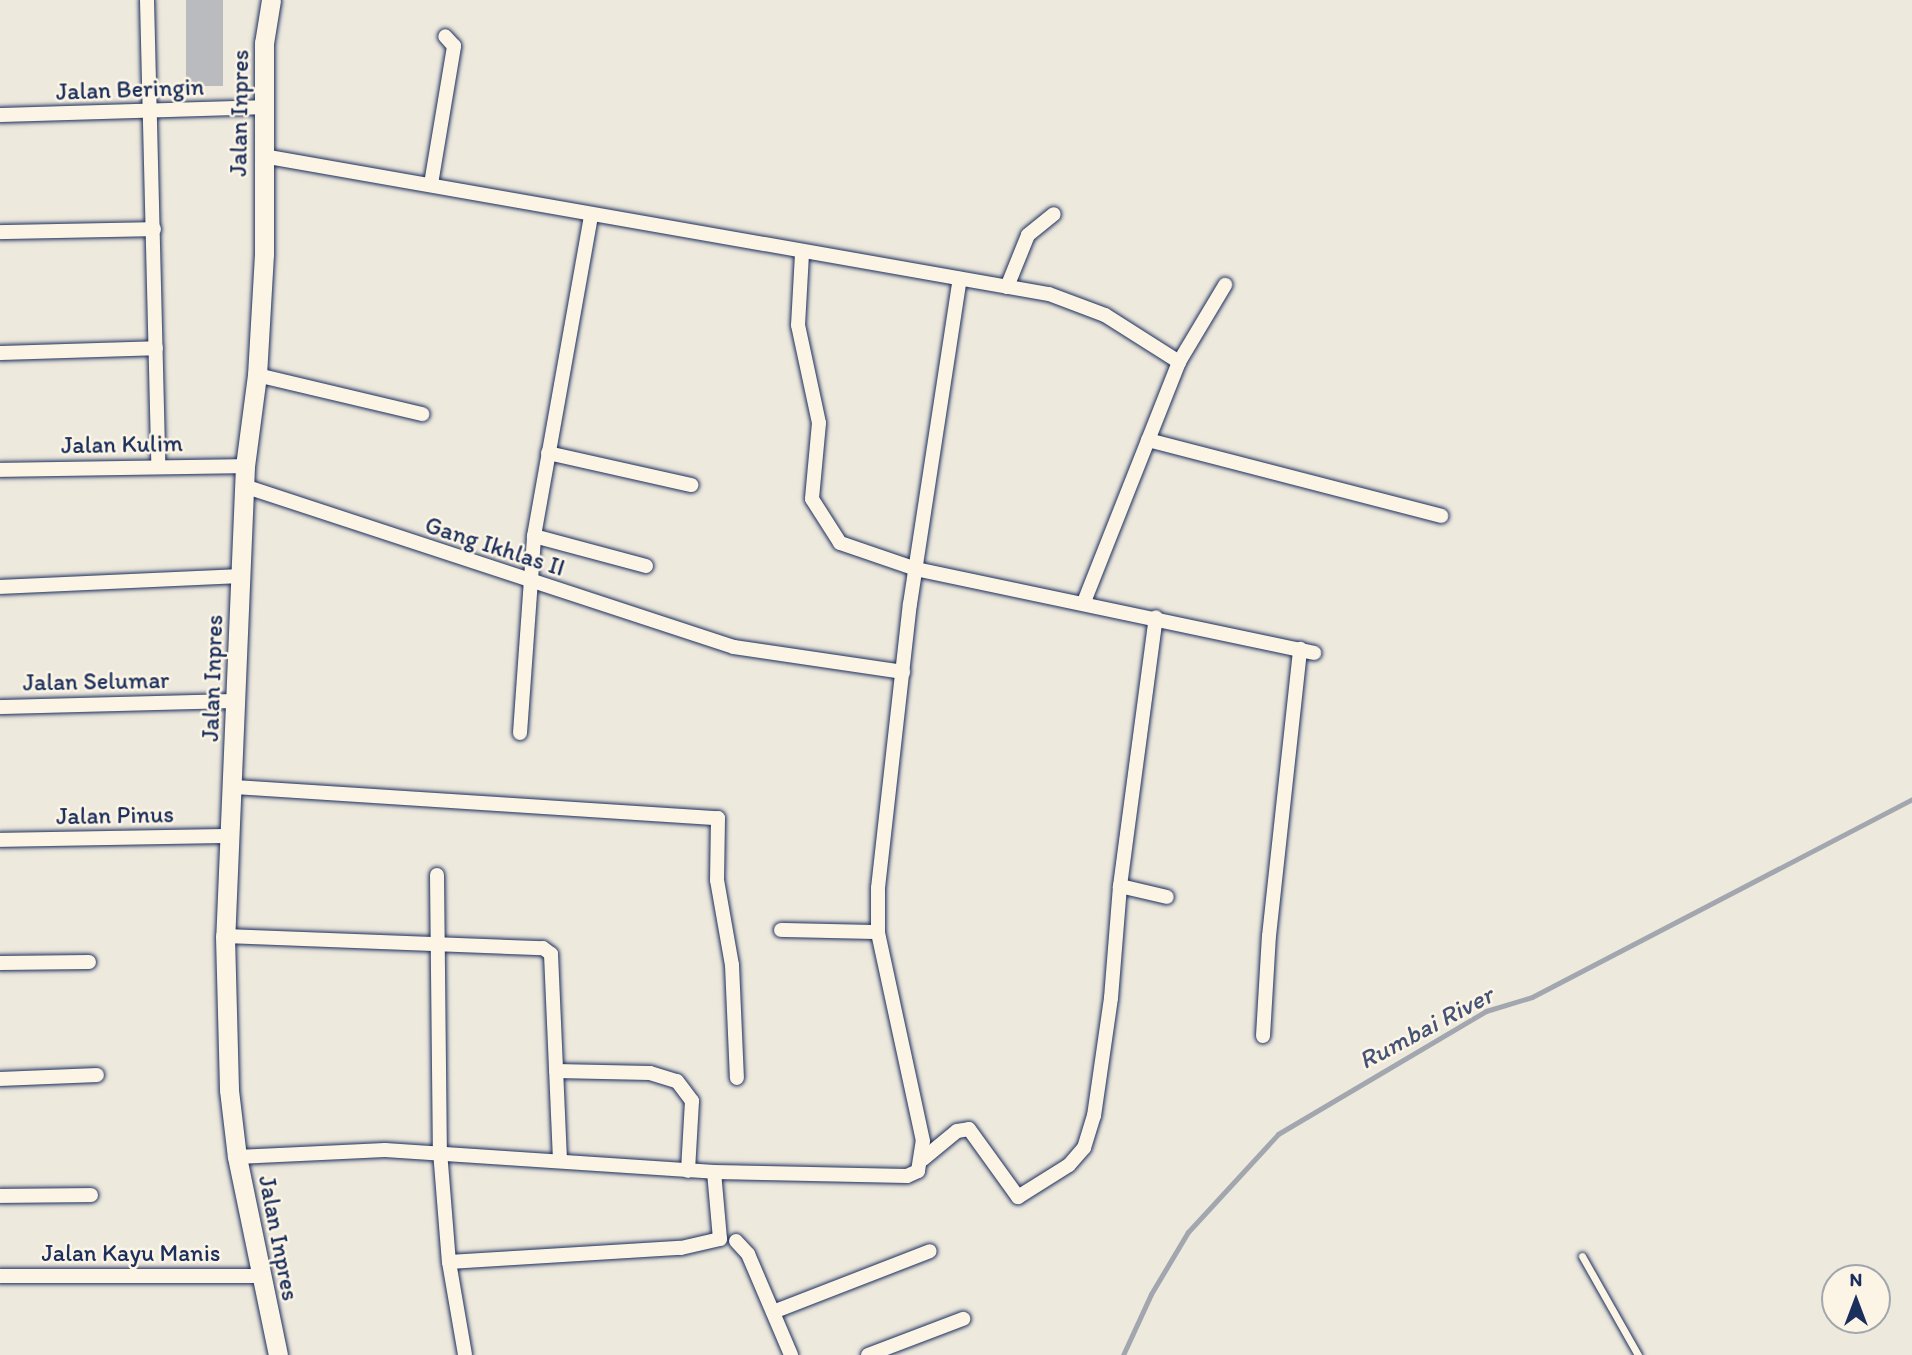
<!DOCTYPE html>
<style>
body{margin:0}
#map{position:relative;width:1912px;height:1355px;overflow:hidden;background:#eee9dd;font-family:Itim,sans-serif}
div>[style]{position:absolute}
.stream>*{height:5px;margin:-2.5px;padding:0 2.5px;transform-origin:2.5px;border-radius:2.5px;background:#a2a7af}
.building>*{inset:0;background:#babbbe;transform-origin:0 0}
.roads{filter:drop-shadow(0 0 2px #1b2f5e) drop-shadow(0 0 2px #1b2f5e)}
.service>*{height:7px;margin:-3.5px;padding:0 3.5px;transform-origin:3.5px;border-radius:3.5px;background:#fcf5e5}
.minor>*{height:14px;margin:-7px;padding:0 7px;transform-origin:7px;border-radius:7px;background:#fcf5e5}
.secondary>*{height:19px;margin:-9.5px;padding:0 9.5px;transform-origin:9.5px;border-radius:9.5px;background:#fcf5e5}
span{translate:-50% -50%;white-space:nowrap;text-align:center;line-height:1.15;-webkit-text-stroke:5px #fcf5e5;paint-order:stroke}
.street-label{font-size:24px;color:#1b2f5e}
.water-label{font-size:26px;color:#445376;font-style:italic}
.north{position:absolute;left:1821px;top:1264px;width:70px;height:70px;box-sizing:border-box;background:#fcf5e5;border:2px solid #a2a6af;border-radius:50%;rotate:0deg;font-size:19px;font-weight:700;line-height:28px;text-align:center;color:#1b2f5e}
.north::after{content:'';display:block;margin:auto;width:24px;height:32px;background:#1b2f5e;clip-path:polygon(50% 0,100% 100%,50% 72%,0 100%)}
</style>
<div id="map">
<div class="stream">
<i style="left:1123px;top:1355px;width:67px;rotate:-65.3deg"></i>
<i style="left:1151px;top:1294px;width:72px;rotate:-59.2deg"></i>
<i style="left:1188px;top:1232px;width:133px;rotate:-47.4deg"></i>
<i style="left:1278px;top:1134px;width:242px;rotate:-30.6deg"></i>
<i style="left:1486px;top:1011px;width:48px;rotate:-16.9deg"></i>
<i style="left:1532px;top:997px;width:428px;rotate:-27.5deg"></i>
</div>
<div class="building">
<i style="left:186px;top:0;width:37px;height:86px"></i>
</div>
<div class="roads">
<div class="service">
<i style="left:1582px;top:1256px;width:114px;rotate:60.5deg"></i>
</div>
<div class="minor">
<i style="left:147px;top:0;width:465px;rotate:88.6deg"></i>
<i style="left:0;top:115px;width:262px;rotate:-1.7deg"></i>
<i style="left:263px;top:156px;width:798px;rotate:9.96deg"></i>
<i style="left:1049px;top:294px;width:60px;rotate:20.6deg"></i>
<i style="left:1105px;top:315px;width:88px;rotate:32.4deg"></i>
<i style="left:431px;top:184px;width:140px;rotate:-80.5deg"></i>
<i style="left:454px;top:46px;width:13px;rotate:-132deg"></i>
<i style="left:0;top:232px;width:154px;rotate:-1.1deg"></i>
<i style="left:802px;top:254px;width:71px;rotate:93.2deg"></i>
<i style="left:798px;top:325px;width:100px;rotate:77.9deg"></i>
<i style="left:819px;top:423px;width:76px;rotate:95.3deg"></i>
<i style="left:812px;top:499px;width:52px;rotate:57.5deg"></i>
<i style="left:840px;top:543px;width:80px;rotate:18.9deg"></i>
<i style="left:916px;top:569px;width:407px;rotate:11.9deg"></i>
<i style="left:1007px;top:287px;width:56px;rotate:-68deg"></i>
<i style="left:1028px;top:235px;width:33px;rotate:-39deg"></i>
<i style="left:0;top:353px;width:156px;rotate:-1.8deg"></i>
<i style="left:257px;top:375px;width:170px;rotate:13.3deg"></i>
<i style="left:1148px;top:440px;width:303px;rotate:14.5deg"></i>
<i style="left:548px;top:453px;width:147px;rotate:12.6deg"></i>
<i style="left:0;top:470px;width:245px;rotate:-0.9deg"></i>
<i style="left:244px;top:486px;width:516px;rotate:18.19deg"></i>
<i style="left:734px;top:647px;width:171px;rotate:8.4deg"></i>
<i style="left:534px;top:536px;width:116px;rotate:15deg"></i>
<i style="left:0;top:587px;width:240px;rotate:-2.6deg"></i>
<i style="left:1084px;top:602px;width:258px;rotate:-68.4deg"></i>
<i style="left:1179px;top:362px;width:90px;rotate:-59.1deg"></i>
<i style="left:0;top:707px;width:236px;rotate:-1.5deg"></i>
<i style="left:520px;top:733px;width:197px;rotate:-85.9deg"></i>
<i style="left:534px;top:536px;width:326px;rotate:-79.9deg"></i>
<i style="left:234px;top:787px;width:485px;rotate:3.7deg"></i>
<i style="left:718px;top:818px;width:62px;rotate:90.9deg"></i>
<i style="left:717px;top:880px;width:86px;rotate:80deg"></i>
<i style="left:732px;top:965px;width:113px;rotate:87.5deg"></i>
<i style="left:0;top:840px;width:231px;rotate:-1deg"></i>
<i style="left:437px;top:875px;width:276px;rotate:89.4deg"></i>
<i style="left:440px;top:1151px;width:111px;rotate:85.4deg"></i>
<i style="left:449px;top:1262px;width:94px;rotate:80.2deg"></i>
<i style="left:1120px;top:886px;width:48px;rotate:13.2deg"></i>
<i style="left:781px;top:930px;width:97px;rotate:1.2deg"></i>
<i style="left:225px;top:936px;width:318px;rotate:2.2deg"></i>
<i style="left:543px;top:948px;width:10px;rotate:37deg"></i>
<i style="left:551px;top:954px;width:204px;rotate:87.5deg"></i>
<i style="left:0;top:963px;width:89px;rotate:-0.6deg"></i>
<i style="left:1263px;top:1036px;width:100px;rotate:-86.6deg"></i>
<i style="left:1269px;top:936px;width:289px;rotate:-83.8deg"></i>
<i style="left:556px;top:1071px;width:94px;rotate:1.2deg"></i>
<i style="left:650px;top:1073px;width:28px;rotate:17deg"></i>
<i style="left:677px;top:1081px;width:25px;rotate:53deg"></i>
<i style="left:692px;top:1101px;width:70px;rotate:93.3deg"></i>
<i style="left:0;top:1079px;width:97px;rotate:-2.4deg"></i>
<i style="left:237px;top:1157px;width:148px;rotate:-2.7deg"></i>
<i style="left:385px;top:1150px;width:330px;rotate:3.8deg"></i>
<i style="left:714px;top:1172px;width:193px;rotate:1.2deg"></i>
<i style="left:907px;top:1176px;width:12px;rotate:-24deg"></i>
<i style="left:918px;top:1171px;width:30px;rotate:-81deg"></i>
<i style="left:923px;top:1141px;width:214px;rotate:-102.2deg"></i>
<i style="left:878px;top:932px;width:44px;rotate:-90deg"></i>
<i style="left:878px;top:888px;width:286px;rotate:-83.6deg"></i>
<i style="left:910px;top:604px;width:329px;rotate:-81.3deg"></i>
<i style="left:923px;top:1159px;width:44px;rotate:-39.5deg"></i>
<i style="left:957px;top:1131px;width:12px;rotate:-9deg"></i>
<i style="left:969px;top:1129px;width:84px;rotate:54.2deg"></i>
<i style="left:1018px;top:1197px;width:60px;rotate:-32.1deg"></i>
<i style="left:1069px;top:1165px;width:23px;rotate:-49deg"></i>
<i style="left:1084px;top:1148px;width:34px;rotate:-73deg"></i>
<i style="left:1094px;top:1116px;width:119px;rotate:-81.8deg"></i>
<i style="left:1111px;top:998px;width:112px;rotate:-85.4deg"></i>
<i style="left:1120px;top:886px;width:271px;rotate:-82.4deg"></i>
<i style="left:0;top:1196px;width:91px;rotate:-0.6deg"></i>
<i style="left:736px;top:1241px;width:18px;rotate:47deg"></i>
<i style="left:748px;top:1254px;width:110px;rotate:66.9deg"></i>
<i style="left:449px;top:1262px;width:232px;rotate:-3.5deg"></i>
<i style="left:681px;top:1248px;width:40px;rotate:-13deg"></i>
<i style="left:720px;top:1239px;width:67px;rotate:-95.1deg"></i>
<i style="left:0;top:1276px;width:261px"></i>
<i style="left:773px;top:1312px;width:168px;rotate:-21.2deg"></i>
<i style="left:868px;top:1355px;width:102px;rotate:-20.8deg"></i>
</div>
<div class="secondary">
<i style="left:271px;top:0;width:44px;rotate:99.2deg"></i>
<i style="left:264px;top:43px;width:211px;rotate:90deg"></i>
<i style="left:264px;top:254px;width:121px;rotate:93.3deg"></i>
<i style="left:257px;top:375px;width:92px;rotate:97.5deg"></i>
<i style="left:245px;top:466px;width:470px;rotate:92.4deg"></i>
<i style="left:225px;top:936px;width:154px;rotate:88.5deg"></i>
<i style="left:229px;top:1090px;width:67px;rotate:83.2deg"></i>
<i style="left:237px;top:1157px;width:202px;rotate:78.3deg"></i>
</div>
</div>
<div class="street-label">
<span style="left:130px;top:89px;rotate:-2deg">Jalan Beringin</span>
<span style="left:239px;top:113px;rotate:-89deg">Jalan Inpres</span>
<span style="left:122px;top:444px;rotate:-1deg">Jalan Kulim</span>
<span style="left:495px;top:546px;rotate:18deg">Gang Ikhlas II</span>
<span style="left:212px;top:678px;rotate:-88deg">Jalan Inpres</span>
<span style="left:96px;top:681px;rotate:-1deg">Jalan Selumar</span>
<span style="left:115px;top:815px;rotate:-1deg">Jalan Pinus</span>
<span style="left:279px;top:1238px;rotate:79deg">Jalan Inpres</span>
<span style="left:131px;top:1253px">Jalan Kayu Manis</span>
</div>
<div class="water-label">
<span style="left:1426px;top:1028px;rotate:-28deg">Rumbai River</span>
</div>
<div class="north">N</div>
</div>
